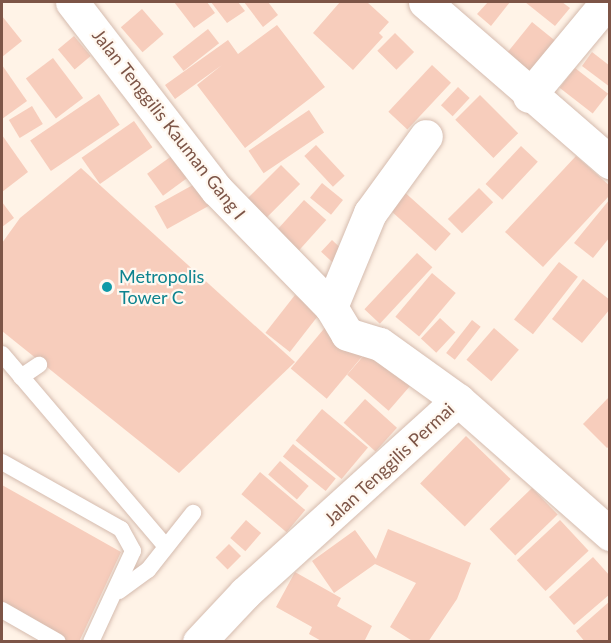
<!DOCTYPE html>
<style>
body{margin:0}
#map{position:relative;width:611px;height:643px;overflow:hidden;background:#fff3e7;font-family:Lato,sans-serif}
div>[style]{position:absolute}
.building>*{inset:0;background:#f7cdbc;transform-origin:0 0}
.roads{filter:drop-shadow(0 0 2px #d5bbae) drop-shadow(0 0 2px #d5bbae)}
.lane>*{height:16px;margin:-8px;padding:0 8px;transform-origin:8px;border-radius:8px;background:#fff}
.street>*{height:33px;margin:-16.5px;padding:0 16.5px;transform-origin:16.5px;border-radius:16.5px;background:#fff}
.dots>*{width:16px;height:16px;translate:-50% -50%;box-sizing:border-box;border:3px solid #fff8f0;border-radius:50%}
span{translate:-50% -50%;white-space:nowrap;text-align:center;line-height:1.15;-webkit-text-stroke:4.5px #fff8f0;paint-order:stroke}
.street-label{font-size:18px;color:#7d5547}
.culture-label{font-size:18px;color:#0d838f}
.left{translate:0 -50%;text-align:left}
.frame{position:absolute;inset:0;border:3px solid #7d5547;pointer-events:none}
</style>
<div id="map">
<div class="building">
<i style="clip-path:polygon(174px 2px,207px 2px,215px 13px,194px 28px)"></i>
<i style="clip-path:polygon(211px 2px,238px 2px,245px 11px,227px 23px)"></i>
<i style="clip-path:polygon(244px 2px,268px 2px,278px 15px,263px 27px)"></i>
<i style="clip-path:polygon(340px 2px,367px 2px,389px 22px,379px 33px,383px 37px,353px 70px,313px 33px)"></i>
<i style="clip-path:polygon(488px 2px,510px 2px,491px 26px,477px 14px)"></i>
<i style="clip-path:polygon(525px 2px,562px 2px,570px 8px,555px 26px)"></i>
<i style="left:142px;top:9px;width:33px;height:28px;rotate:49deg"></i>
<i style="clip-path:polygon(2px 16px,22px 41px,2px 57px)"></i>
<i style="left:532px;top:22px;width:33px;height:41px;rotate:39deg"></i>
<i style="clip-path:polygon(277px 25px,325px 87px,245px 148px,197px 85px,222px 65px,175px 99px,165px 85px,228px 40px,238px 54px)"></i>
<i style="left:208px;top:29px;width:18px;height:45px;rotate:52deg"></i>
<i style="left:395px;top:33px;width:27px;height:25px;rotate:45deg"></i>
<i style="left:74px;top:36px;width:26px;height:21px;rotate:50deg"></i>
<i style="clip-path:polygon(592px 52px,610px 66px,610px 87px,582px 66px)"></i>
<i style="left:53px;top:58px;width:50px;height:34px;rotate:53deg"></i>
<i style="clip-path:polygon(2px 65px,27px 101px,2px 119px)"></i>
<i style="left:432px;top:65px;width:26px;height:64px;rotate:43deg"></i>
<i style="left:575px;top:68px;width:42px;height:25px;rotate:38deg"></i>
<i style="left:458px;top:87px;width:16px;height:25px;rotate:43deg"></i>
<i style="left:99px;top:94px;width:37px;height:83px;rotate:56deg"></i>
<i style="left:480px;top:95px;width:54px;height:35px;rotate:45deg"></i>
<i style="left:32px;top:106px;width:21px;height:27px;rotate:59deg"></i>
<i style="left:309px;top:110px;width:27px;height:73px;rotate:56deg"></i>
<i style="left:134px;top:121px;width:32px;height:64px;rotate:55deg"></i>
<i style="clip-path:polygon(2px 135px,28px 172px,2px 192px)"></i>
<i style="left:316px;top:145px;width:42px;height:16px;rotate:47deg"></i>
<i style="left:521px;top:146px;width:23px;height:52px;rotate:43deg"></i>
<i style="left:173px;top:155px;width:27px;height:32px;rotate:54deg"></i>
<i style="clip-path:polygon(576px 156px,610px 186px,610px 195px,543px 267px,505px 232px)"></i>
<i style="left:281px;top:165px;width:27px;height:50px;rotate:45deg"></i>
<i style="clip-path:polygon(81px 168px,295px 362px,179px 473px,2px 331px,2px 243px,20px 218px)"></i>
<i style="left:200px;top:181px;width:26px;height:52px;rotate:61deg"></i>
<i style="left:322px;top:183px;width:27px;height:19px;rotate:39deg"></i>
<i style="left:479px;top:188px;width:20px;height:44px;rotate:45deg"></i>
<i style="left:401px;top:189px;width:67px;height:23px;rotate:42deg"></i>
<i style="clip-path:polygon(610px 199px,610px 237px,593px 258px,574px 243px)"></i>
<i style="left:304px;top:200px;width:30px;height:42px;rotate:42deg"></i>
<i style="clip-path:polygon(2px 202px,14px 218px,2px 227px)"></i>
<i style="left:332px;top:240px;width:25px;height:16px;rotate:43deg"></i>
<i style="left:417px;top:253px;width:21px;height:77px;rotate:43deg"></i>
<i style="left:559px;top:262px;width:24px;height:73px;rotate:38deg"></i>
<i style="left:432px;top:273px;width:31px;height:57px;rotate:40deg"></i>
<i style="clip-path:polygon(583px 279px,610px 300px,610px 309px,582px 343px,552px 319px)"></i>
<i style="left:295px;top:295px;width:31px;height:48px;rotate:38deg"></i>
<i style="left:440px;top:318px;width:21px;height:28px;rotate:43deg"></i>
<i style="left:472px;top:320px;width:11px;height:42px;rotate:38deg"></i>
<i style="left:328px;top:324px;width:47px;height:58px;rotate:40deg"></i>
<i style="left:494px;top:328px;width:33px;height:42px;rotate:41deg"></i>
<i style="left:372px;top:346px;width:55px;height:38px;rotate:41deg"></i>
<i style="clip-path:polygon(610px 396px,610px 446px,607px 448px,583px 424px)"></i>
<i style="left:365px;top:399px;width:43px;height:32px;rotate:42deg"></i>
<i style="left:322px;top:409px;width:60px;height:41px;rotate:40deg"></i>
<i style="left:466px;top:436px;width:62px;height:66px;rotate:44deg"></i>
<i style="left:293px;top:444px;width:55px;height:16px;rotate:39deg"></i>
<i style="left:280px;top:461px;width:38px;height:18px;rotate:41deg"></i>
<i style="left:260px;top:472px;width:59px;height:29px;rotate:40deg"></i>
<i style="clip-path:polygon(2px 485px,121px 552px,79px 642px,69px 642px,2px 606px)"></i>
<i style="left:532px;top:488px;width:37px;height:59px;rotate:46deg"></i>
<i style="left:246px;top:520px;width:20px;height:24px;rotate:41deg"></i>
<i style="left:560px;top:520px;width:42px;height:59px;rotate:47deg"></i>
<i style="clip-path:polygon(388px 529px,471px 563px,457px 599px,428px 642px,414px 642px,390px 627px,416px 583px,375px 564px,334px 593px,312px 561px,355px 530px,376px 559px)"></i>
<i style="left:229px;top:544px;width:17px;height:19px;rotate:45deg"></i>
<i style="clip-path:polygon(593px 557px,610px 576px,610px 594px,574px 625px,549px 597px)"></i>
<i style="clip-path:polygon(295px 572px,341px 598px,337px 606px,372px 626px,364px 642px,323px 642px,309px 634px,312px 627px,276px 607px)"></i>
<i style="clip-path:polygon(610px 601px,610px 642px,585px 642px,576px 631px)"></i>
</div>
<div class="roads">
<div class="lane">
<i style="left:2px;top:354px;width:253px;rotate:49.6deg"></i>
<i style="left:21px;top:377px;width:22px;rotate:-34deg"></i>
<i style="left:2px;top:462px;width:137px;rotate:29.4deg"></i>
<i style="left:121px;top:529px;width:25px;rotate:61deg"></i>
<i style="left:133px;top:551px;width:100px;rotate:114.8deg"></i>
<i style="left:119px;top:591px;width:36px;rotate:-36deg"></i>
<i style="left:148px;top:570px;width:73px;rotate:-51.7deg"></i>
<i style="left:2px;top:610px;width:64px;rotate:29.7deg"></i>
</div>
<div class="street">
<i style="left:72px;top:2px;width:237px;rotate:52.4deg"></i>
<i style="left:217px;top:190px;width:163px;rotate:45.7deg"></i>
<i style="left:331px;top:307px;width:31px;rotate:59deg"></i>
<i style="left:347px;top:334px;width:34px;rotate:17deg"></i>
<i style="left:380px;top:344px;width:96px;rotate:35.7deg"></i>
<i style="left:458px;top:400px;width:203px;rotate:41.4deg"></i>
<i style="left:425px;top:2px;width:245px;rotate:40.9deg"></i>
<i style="left:529px;top:96px;width:122px;rotate:-50.3deg"></i>
<i style="left:331px;top:307px;width:102px;rotate:-67.5deg"></i>
<i style="left:370px;top:213px;width:95px;rotate:-54deg"></i>
<i style="left:199px;top:642px;width:67px;rotate:-46.8deg"></i>
<i style="left:245px;top:593px;width:287px;rotate:-42.2deg"></i>
</div>
</div>
<div class="dots">
<i style="left:107px;top:287px;background:#0f9aa8"></i>
</div>
<div class="street-label">
<span style="left:169px;top:124px;rotate:52deg">Jalan Tenggilis Kauman Gang I</span>
<span style="left:389px;top:464px;rotate:-43deg">Jalan Tenggilis Permai</span>
</div>
<div class="culture-label">
<span class="left" style="left:119px;top:287px">Metropolis<br>Tower C</span>
</div>
<div class="frame"></div>
</div>
